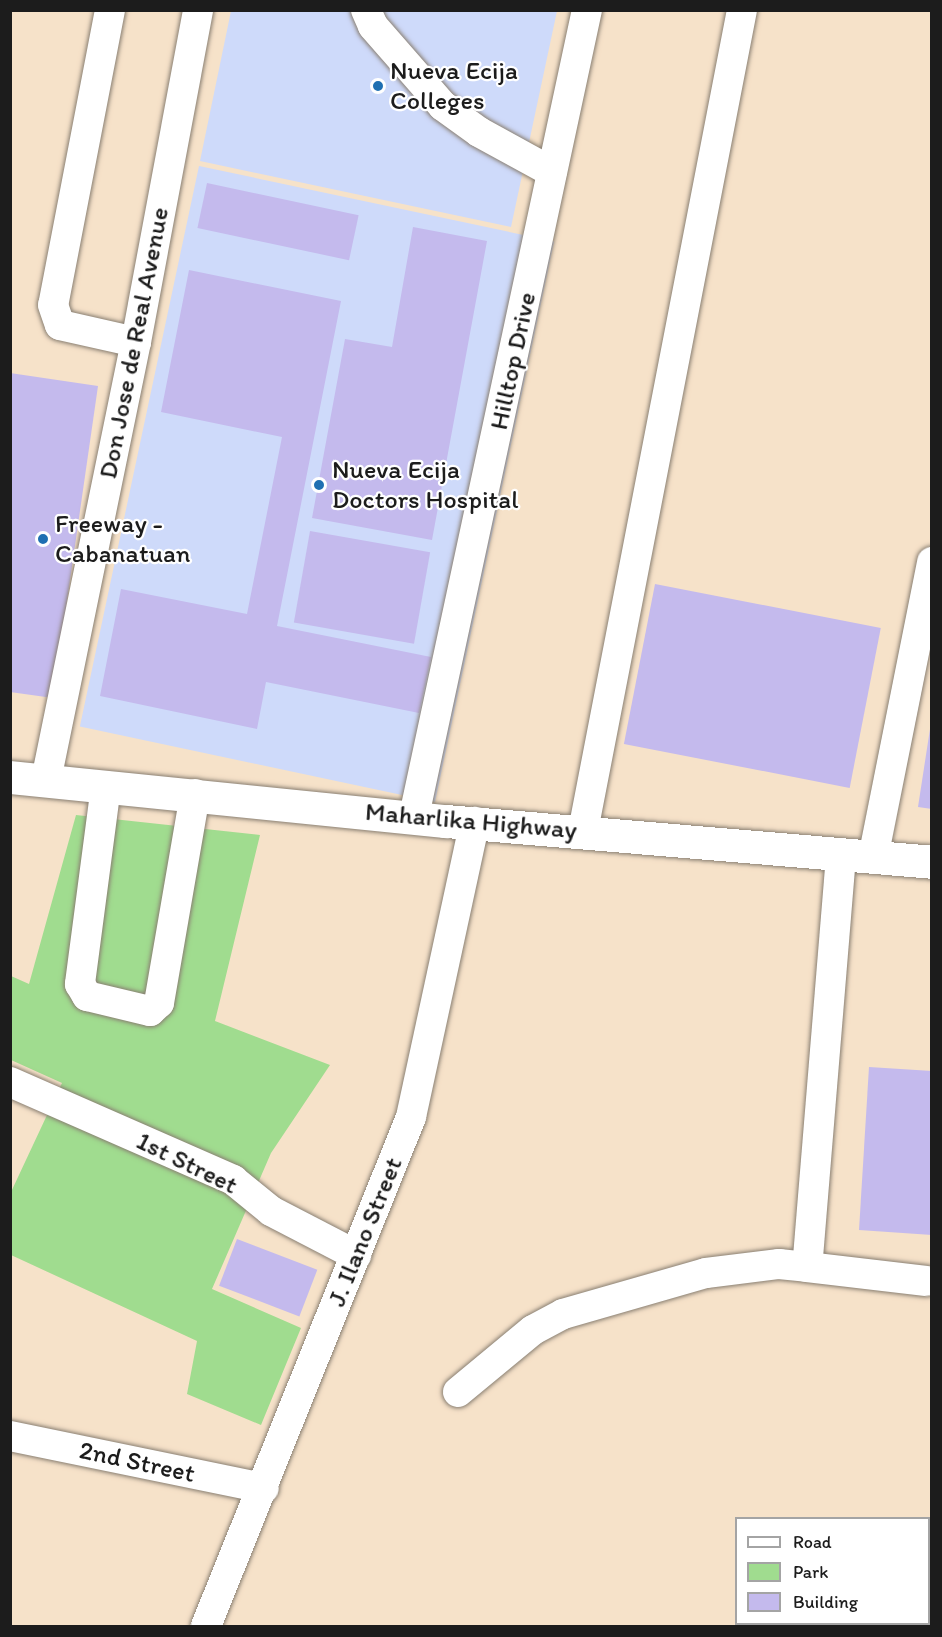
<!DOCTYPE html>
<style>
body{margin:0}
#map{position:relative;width:942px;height:1637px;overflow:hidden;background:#f6e2c9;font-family:Itim,sans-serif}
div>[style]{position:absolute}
.built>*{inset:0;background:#cedafa;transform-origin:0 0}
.green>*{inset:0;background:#a0dc8f}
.building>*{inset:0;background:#c4baed;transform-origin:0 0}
.roads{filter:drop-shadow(0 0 2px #897f72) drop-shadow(0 0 2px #897f72)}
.minor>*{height:30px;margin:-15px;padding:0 15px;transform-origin:15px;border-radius:15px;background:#fff}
.major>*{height:33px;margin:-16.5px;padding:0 16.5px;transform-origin:16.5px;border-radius:16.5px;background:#fff}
.dots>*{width:16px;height:16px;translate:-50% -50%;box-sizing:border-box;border:3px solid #fff;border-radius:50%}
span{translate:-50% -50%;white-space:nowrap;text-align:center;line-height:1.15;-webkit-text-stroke:4.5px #fff;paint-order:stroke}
.poi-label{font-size:26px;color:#1c1c1c}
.left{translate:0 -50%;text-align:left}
.street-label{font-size:26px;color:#1c1c1c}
.frame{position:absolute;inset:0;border:12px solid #1c1c1c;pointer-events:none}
.legend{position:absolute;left:735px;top:1517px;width:195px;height:108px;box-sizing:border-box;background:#fff;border:2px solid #a4a4a4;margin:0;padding:8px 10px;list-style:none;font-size:18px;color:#1c1c1c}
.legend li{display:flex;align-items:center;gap:12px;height:30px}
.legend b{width:30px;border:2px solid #a4a4a4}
</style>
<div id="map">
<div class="built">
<i style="clip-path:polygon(231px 11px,557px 11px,511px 227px,200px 161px)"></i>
<i style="left:199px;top:166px;width:363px;height:573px;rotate:12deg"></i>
</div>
<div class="green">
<i style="clip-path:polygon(76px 815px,260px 835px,215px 1021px,330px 1065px,271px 1153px,212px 1289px,301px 1328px,261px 1425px,187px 1394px,197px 1341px,11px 1255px,11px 1192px,62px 1083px,11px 1060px,11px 976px,29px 984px)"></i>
</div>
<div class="building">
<i style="left:207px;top:183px;width:155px;height:46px;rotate:12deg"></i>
<i style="clip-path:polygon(413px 227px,487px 241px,432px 540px,312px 518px,345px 339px,392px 347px)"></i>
<i style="clip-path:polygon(189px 270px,341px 301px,277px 626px,431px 657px,419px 713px,266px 682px,257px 729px,100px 696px,121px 589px,247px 614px,282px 437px,161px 412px)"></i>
<i style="clip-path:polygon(10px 373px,98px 386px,53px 698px,10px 692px)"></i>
<i style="left:310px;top:531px;width:122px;height:93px;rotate:10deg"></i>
<i style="left:655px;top:584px;width:230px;height:163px;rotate:11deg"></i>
<i style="clip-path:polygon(932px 716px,932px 809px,918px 807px)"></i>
<i style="clip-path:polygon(869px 1067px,932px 1071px,932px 1235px,859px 1230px)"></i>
<i style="left:237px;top:1239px;width:86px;height:50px;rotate:21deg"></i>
</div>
<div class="roads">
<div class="minor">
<i style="left:110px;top:10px;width:300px;rotate:100.9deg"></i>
<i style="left:53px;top:305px;width:21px;rotate:71deg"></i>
<i style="left:60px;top:325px;width:78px;rotate:12.6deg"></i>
<i style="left:366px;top:10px;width:17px;rotate:66deg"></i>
<i style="left:373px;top:26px;width:106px;rotate:48.8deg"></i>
<i style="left:443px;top:106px;width:44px;rotate:35.8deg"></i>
<i style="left:479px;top:132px;width:83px;rotate:28.7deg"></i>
<i style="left:46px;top:780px;width:447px;rotate:-78.4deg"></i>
<i style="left:136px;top:342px;width:338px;rotate:-79.4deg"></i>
<i style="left:106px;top:786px;width:200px;rotate:97.5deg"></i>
<i style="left:80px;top:984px;width:14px;rotate:60deg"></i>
<i style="left:87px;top:996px;width:65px;rotate:13.4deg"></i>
<i style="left:150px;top:1011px;width:12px;rotate:-42deg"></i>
<i style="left:159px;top:1003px;width:212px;rotate:-80.2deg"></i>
<i style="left:414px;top:816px;width:824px;rotate:-77.89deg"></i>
<i style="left:583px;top:831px;width:836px;rotate:-79.04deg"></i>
<i style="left:841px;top:856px;width:412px;rotate:94.7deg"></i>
<i style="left:807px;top:1267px;width:120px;rotate:6.7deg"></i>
<i style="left:873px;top:858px;width:302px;rotate:-78.7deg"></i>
<i style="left:10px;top:1082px;width:244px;rotate:23.7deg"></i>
<i style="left:233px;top:1180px;width:49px;rotate:39.2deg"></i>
<i style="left:271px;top:1211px;width:96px;rotate:27.4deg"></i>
<i style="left:458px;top:1392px;width:97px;rotate:-39.6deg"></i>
<i style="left:533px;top:1330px;width:34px;rotate:-28deg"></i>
<i style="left:563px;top:1314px;width:149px;rotate:-16deg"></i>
<i style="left:706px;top:1273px;width:74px;rotate:-7deg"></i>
<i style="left:779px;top:1264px;width:28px;rotate:6deg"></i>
<i style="left:10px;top:1436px;width:259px;rotate:11.6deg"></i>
<i style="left:206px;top:1626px;width:549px;rotate:-68.06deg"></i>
<i style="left:411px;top:1117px;width:302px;rotate:-77.8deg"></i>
</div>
<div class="major">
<i style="left:10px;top:777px;width:438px;rotate:5.8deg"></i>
<i style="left:446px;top:821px;width:488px;rotate:4.8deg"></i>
</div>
</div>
<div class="dots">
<i style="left:378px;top:86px;background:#1f6fb2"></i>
<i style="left:319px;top:485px;background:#1f6fb2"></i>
<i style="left:43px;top:539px;background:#1f6fb2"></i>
</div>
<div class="poi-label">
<span class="left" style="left:390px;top:86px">Nueva Ecija<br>Colleges</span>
<span class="left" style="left:332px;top:485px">Nueva Ecija<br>Doctors Hospital</span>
<span class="left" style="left:55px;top:539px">Freeway -<br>Cabanatuan</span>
</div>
<div class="street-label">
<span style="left:134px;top:343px;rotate:-79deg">Don Jose de Real Avenue</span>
<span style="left:513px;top:361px;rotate:-78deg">Hilltop Drive</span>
<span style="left:471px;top:821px;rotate:5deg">Maharlika Highway</span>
<span style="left:187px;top:1163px;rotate:26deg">1st Street</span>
<span style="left:365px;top:1232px;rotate:-68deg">J. Ilano Street</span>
<span style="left:137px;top:1462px;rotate:12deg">2nd Street</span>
</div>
<div class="frame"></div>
<ul class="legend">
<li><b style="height:8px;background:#fff"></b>Road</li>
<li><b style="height:16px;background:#a0dc8f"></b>Park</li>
<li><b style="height:16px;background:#c4baed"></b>Building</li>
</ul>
</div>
